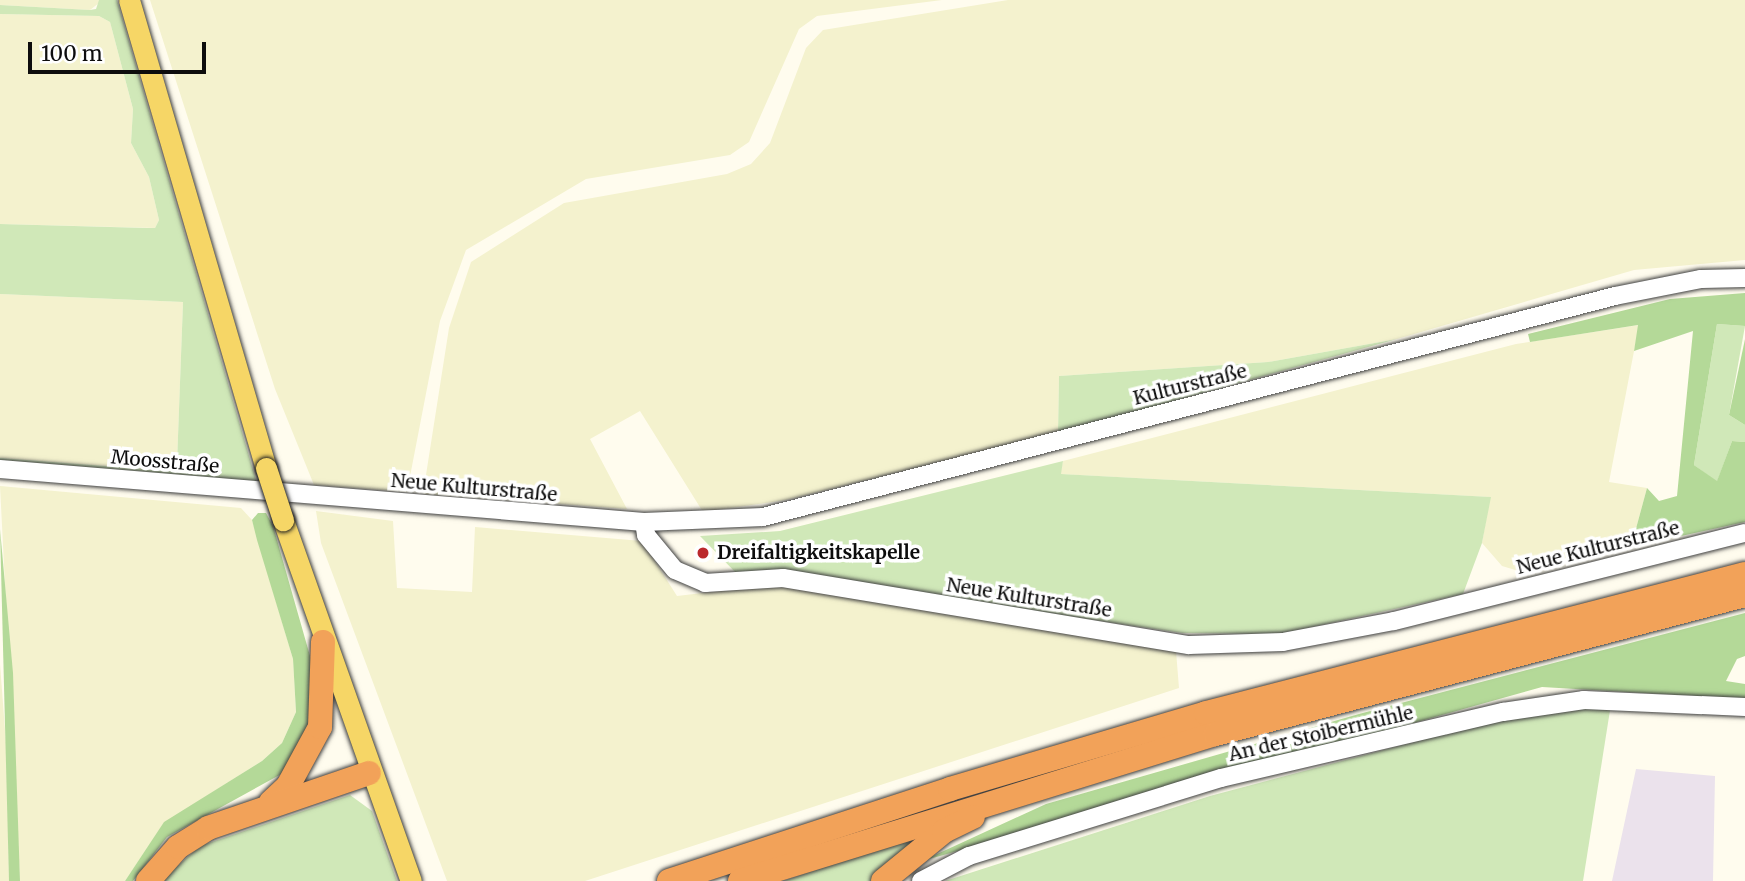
<!DOCTYPE html>
<meta charset="utf-8">
<style>
body{margin:0}
#map{position:relative;width:1745px;height:881px;overflow:hidden;background:#fffcee;font-family:Merriweather,serif}
div>[style]{position:absolute}
.industrial>*{inset:0;background:#ebe2ec}
.farmland>*{inset:0;background:#f4f2ce}
.green>*{inset:0;background:#d0e8b8}
.forest>*{inset:0;background:#b4d998}
.roads{filter:drop-shadow(0 0 2px #404040) drop-shadow(0 0 2px #404040)}
.minor>*{height:18px;margin:-9px;padding:0 9px;transform-origin:9px;border-radius:9px;background:#fff}
.major>*{height:21px;margin:-10.5px;padding:0 10.5px;transform-origin:10.5px;border-radius:10.5px;background:#f6d666}
.highway>*{height:24px;margin:-12px;padding:0 12px;transform-origin:12px;border-radius:12px;background:#f2a259}
.bridges{filter:drop-shadow(0 0 2px #1e1e1e) drop-shadow(0 0 2px #1e1e1e)}
.major-bridge>*{height:21px;margin:-10.5px;padding:0 10.5px;transform-origin:10.5px;border-radius:10.5px;background:#f6d666}
.dots>*{width:19px;height:19px;translate:-50% -50%;box-sizing:border-box;border:4px solid #fff;border-radius:50%}
span{translate:-50% -50%;white-space:nowrap;text-align:center;line-height:1.15;-webkit-text-stroke:7px #fff;paint-order:stroke}
.street-label{font-size:19px;color:#0d0d0d}
.poi-label{font-size:19px;color:#0d0d0d;font-weight:700}
.left{translate:0 -50%;text-align:left}
.scale{position:absolute;left:28px;top:42px;width:178px;height:32px;box-sizing:border-box;border:4px solid #0d0d0d;border-top:0;padding-left:9px;font-size:21px;line-height:24px;white-space:nowrap;color:#0d0d0d;-webkit-text-stroke:5px #fff;paint-order:stroke}
</style>
<div id="map">
<div class="industrial">
<i style="clip-path:polygon(1636px 769px,1715px 776px,1713px 881px,1612px 881px)"></i>
</div>
<div class="farmland">
<i style="clip-path:polygon(0 0,99px 0,99px 3px,90px 10px,0 5px)"></i>
<i style="clip-path:polygon(150px 0,942px 0,817px 16px,799px 29px,749px 142px,730px 155px,586px 179px,466px 250px,440px 321px,407px 492px,314px 485px,275px 389px)"></i>
<i style="clip-path:polygon(1008px 0,1745px 0,1745px 260px,1634px 270px,1397px 339px,1268px 362px,1059px 376px,1058px 433px,786px 500px,703px 512px,640px 411px,590px 439px,627px 509px,423px 494px,449px 328px,471px 262px,564px 203px,727px 174px,751px 164px,770px 143px,806px 48px,823px 30px)"></i>
<i style="clip-path:polygon(0 14px,99px 16px,110px 22px,133px 109px,131px 143px,149px 177px,159px 220px,155px 228px,0 224px)"></i>
<i style="clip-path:polygon(0 294px,183px 302px,177px 463px,172px 471px,0 458px)"></i>
<i style="clip-path:polygon(1639px 325px,1609px 482px,1647px 488px,1631px 547px,1522px 572px,1502px 566px,1482px 543px,1490px 497px,1060px 474px,1063px 461px,1516px 344px)"></i>
<i style="clip-path:polygon(0 486px,241px 508px,252px 520px,293px 659px,296px 712px,282px 743px,262px 761px,164px 823px,125px 881px,20px 881px)"></i>
<i style="clip-path:polygon(316px 511px,393px 521px,397px 588px,472px 592px,475px 527px,642px 541px,677px 596px,771px 585px,1176px 651px,1179px 688px,585px 881px,447px 881px,321px 543px)"></i>
<i style="clip-path:polygon(0 664px,7px 756px,9px 881px,0 881px)"></i>
</div>
<div class="green">
<i style="clip-path:polygon(99px 0,117px 0,258px 487px,0 463px,0 458px,172px 471px,177px 463px,183px 302px,0 294px,0 224px,147px 228px,155px 228px,159px 220px,149px 177px,131px 143px,133px 109px,110px 22px,99px 16px,0 14px,0 5px,90px 10px,96px 9px)"></i>
<i style="clip-path:polygon(1717px 324px,1745px 326px,1729px 415px,1745px 425px,1745px 442px,1732px 441px,1717px 482px,1694px 465px)"></i>
<i style="clip-path:polygon(1397px 339px,1058px 433px,1059px 376px,1268px 362px)"></i>
<i style="clip-path:polygon(1063px 461px,1061px 474px,1491px 497px,1482px 543px,1463px 594px,1280px 634px,1182px 633px,758px 571px,737px 574px,700px 536px,780px 531px)"></i>
<i style="clip-path:polygon(1611px 704px,1583px 881px,945px 881px,1210px 796px,1538px 709px)"></i>
<i style="clip-path:polygon(350px 795px,372px 811px,397px 881px,161px 881px,200px 846px)"></i>
<i style="clip-path:polygon(925px 834px,873px 881px,783px 881px)"></i>
</div>
<div class="forest">
<i style="clip-path:polygon(1745px 293px,1745px 326px,1717px 324px,1694px 465px,1717px 481px,1732px 441px,1745px 442px,1745px 522px,1631px 547px,1647px 488px,1659px 501px,1677px 496px,1693px 331px,1634px 351px,1638px 325px,1530px 342px,1528px 334px,1670px 299px)"></i>
<i style="clip-path:polygon(1745px 339px,1745px 425px,1729px 415px)"></i>
<i style="clip-path:polygon(258px 513px,266px 513px,273px 526px,314px 670px,313px 718px,285px 772px,167px 837px,133px 881px,125px 881px,164px 822px,262px 761px,282px 743px,296px 712px,293px 659px,257px 540px,252px 520px)"></i>
<i style="clip-path:polygon(0 529px,13px 673px,20px 881px,9px 881px)"></i>
<i style="clip-path:polygon(1745px 613px,1745px 656px,1737px 659px,1726px 681px,1745px 684px,1745px 699px,1542px 687px,922px 861px,1046px 804px,1359px 714px)"></i>
</div>
<div class="roads">
<div class="minor">
<i style="left:0;top:469px;width:646px;rotate:4.7deg"></i>
<i style="left:644px;top:522px;width:119px;rotate:-2.4deg"></i>
<i style="left:763px;top:517px;width:880px;rotate:-14.54deg"></i>
<i style="left:1615px;top:296px;width:88px;rotate:-11.2deg"></i>
<i style="left:1701px;top:279px;width:44px;rotate:-1.3deg"></i>
<i style="left:644px;top:522px;width:13px;rotate:81deg"></i>
<i style="left:646px;top:535px;width:45px;rotate:50.4deg"></i>
<i style="left:675px;top:570px;width:33px;rotate:23deg"></i>
<i style="left:705px;top:583px;width:78px;rotate:-3.7deg"></i>
<i style="left:783px;top:578px;width:411px;rotate:9.4deg"></i>
<i style="left:1189px;top:645px;width:94px;rotate:-1.8deg"></i>
<i style="left:1283px;top:642px;width:113px;rotate:-10.7deg"></i>
<i style="left:1394px;top:621px;width:362px;rotate:-14.1deg"></i>
<i style="left:921px;top:881px;width:54px;rotate:-27.5deg"></i>
<i style="left:969px;top:856px;width:264px;rotate:-17.2deg"></i>
<i style="left:1221px;top:778px;width:290px;rotate:-13.2deg"></i>
<i style="left:1503px;top:712px;width:82px;rotate:-8.4deg"></i>
<i style="left:1584px;top:700px;width:161px;rotate:2.5deg"></i>
</div>
<div class="major">
<i style="left:129px;top:0;width:488px;rotate:73.7deg"></i>
<i style="left:283px;top:520px;width:383px;rotate:70.5deg"></i>
</div>
<div class="highway">
<i style="left:271px;top:802px;width:23px;rotate:-43deg"></i>
<i style="left:288px;top:786px;width:67px;rotate:-61.5deg"></i>
<i style="left:320px;top:727px;width:85px;rotate:-88deg"></i>
<i style="left:148px;top:881px;width:45px;rotate:-48.6deg"></i>
<i style="left:178px;top:847px;width:36px;rotate:-32deg"></i>
<i style="left:208px;top:828px;width:170px;rotate:-18.9deg"></i>
<i style="left:669px;top:881px;width:296px;rotate:-18.1deg"></i>
<i style="left:950px;top:789px;width:267px;rotate:-16.5deg"></i>
<i style="left:1206px;top:713px;width:557px;rotate:-14.46deg"></i>
<i style="left:740px;top:881px;width:498px;rotate:-17.2deg"></i>
<i style="left:1216px;top:734px;width:547px;rotate:-14.72deg"></i>
<i style="left:883px;top:881px;width:79px;rotate:-39.3deg"></i>
<i style="left:944px;top:831px;width:32px;rotate:-26deg"></i>
</div>
</div>
<div class="bridges">
<div class="major-bridge">
<i style="left:266px;top:468px;width:55px;rotate:71.9deg"></i>
</div>
</div>
<div class="dots">
<i style="left:703px;top:553px;background:#bb282c"></i>
</div>
<div class="street-label">
<span style="left:1190px;top:385px;rotate:-14deg">Kulturstraße</span>
<span style="left:165px;top:462px;rotate:5deg">Moosstraße</span>
<span style="left:474px;top:488px;rotate:5deg">Neue Kulturstraße</span>
<span style="left:1598px;top:548px;rotate:-14deg">Neue Kulturstraße</span>
<span style="left:1029px;top:598px;rotate:9deg">Neue Kulturstraße</span>
<span style="left:1321px;top:734px;rotate:-13deg">An der Stoibermühle</span>
</div>
<div class="poi-label">
<span class="left" style="left:717px;top:553px">Dreifaltigkeitskapelle</span>
</div>
<div class="scale">100 m</div>
</div>
